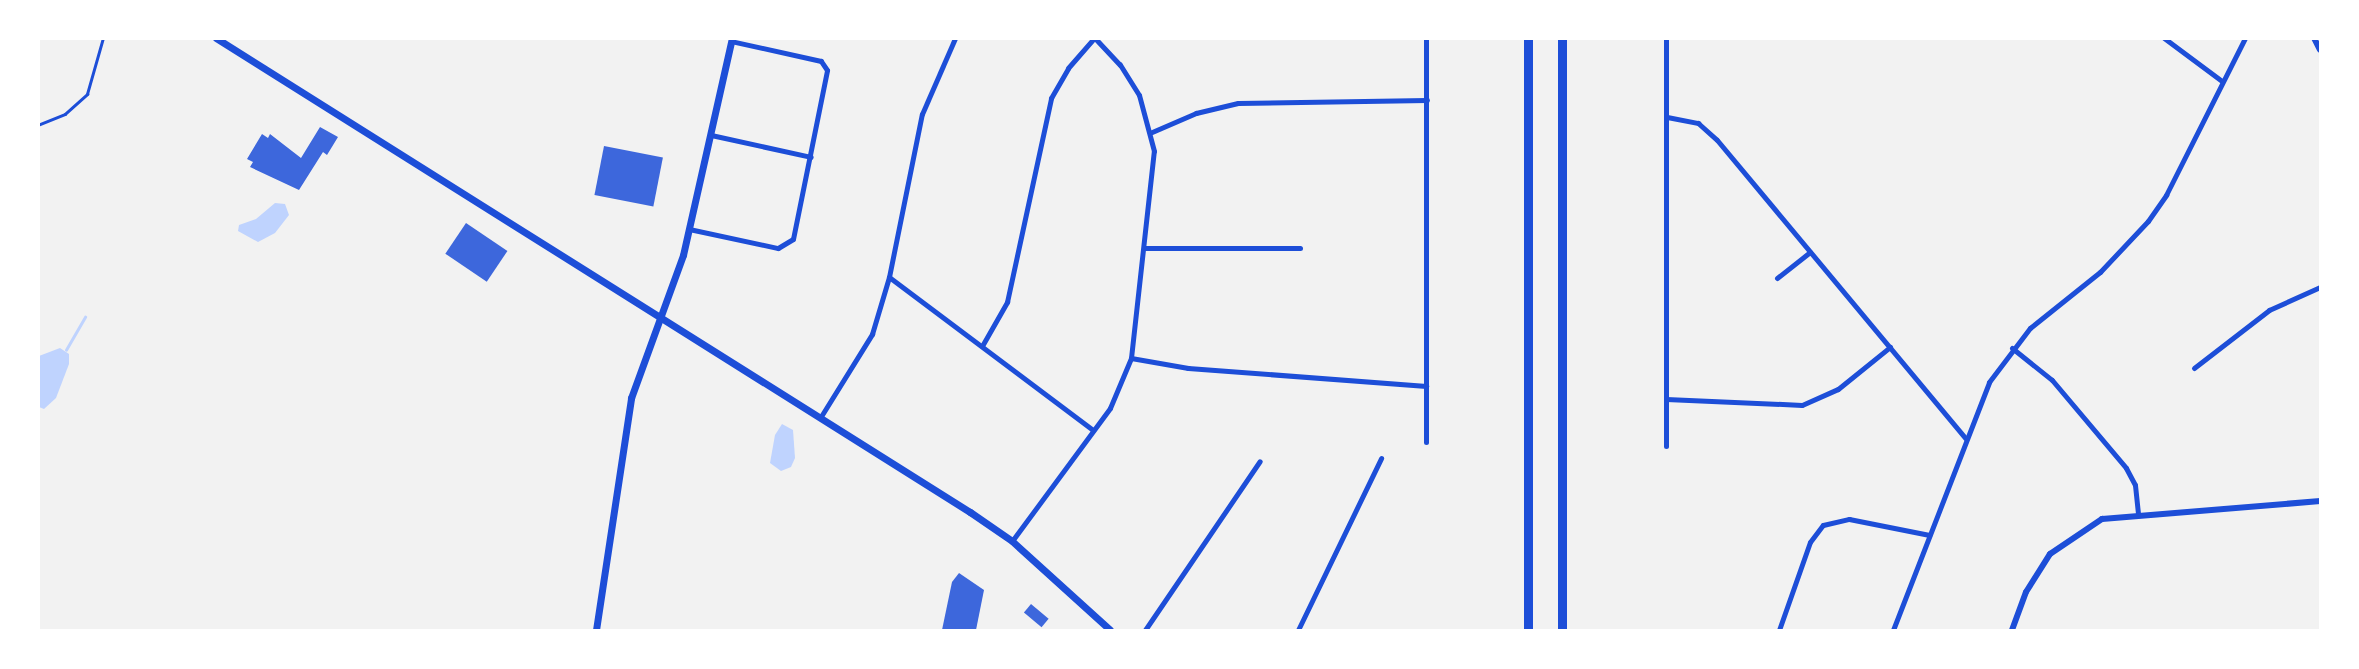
<!DOCTYPE html>
<style>
body{margin:0}
#map{position:relative;width:2359px;height:669px;overflow:hidden;background:#f2f2f2;font-family:"Playfair Display",serif}
div>[style]{position:absolute}
.water>*{inset:0;background:#bfd3fe}
.stream>*{height:2.5px;margin:-1.25px;padding:0 1.25px;transform-origin:1.25px;border-radius:1.25px;background:#bfd3fe}
.building>*{inset:0;background:#3d67dc;transform-origin:0 0}
.service>*{height:2.5px;margin:-1.25px;padding:0 1.25px;transform-origin:1.25px;border-radius:1.25px;background:#1d4ed8}
.minor>*{height:5px;margin:-2.5px;padding:0 2.5px;transform-origin:2.5px;border-radius:2.5px;background:#1d4ed8}
.tertiary>*{height:6px;margin:-3px;padding:0 3px;transform-origin:3px;border-radius:3px;background:#1d4ed8}
.secondary>*{height:7px;margin:-3.5px;padding:0 3.5px;transform-origin:3.5px;border-radius:3.5px;background:#1d4ed8}
.motorway>*{height:9px;margin:-4.5px;padding:0 4.5px;transform-origin:4.5px;border-radius:4.5px;background:#1d4ed8}
span{translate:-50% -50%;white-space:nowrap;text-align:center;line-height:1.15;-webkit-text-stroke:5px #fff;paint-order:stroke}
.frame{position:absolute;inset:0;border:40px solid #fff;pointer-events:none}
</style>
<div id="map">
<div class="water">
<i style="clip-path:polygon(275px 203px,285px 204px,289px 215px,275px 233px,258px 242px,238px 231px,239px 225px,256px 219px)"></i>
<i style="clip-path:polygon(60px 348px,69px 354px,69px 364px,56px 398px,44px 409px,39px 407px,39px 356px)"></i>
<i style="clip-path:polygon(782px 424px,793px 430px,795px 458px,791px 467px,781px 471px,770px 463px,775px 435px)"></i>
</div>
<div class="stream">
<i style="left:66px;top:350px;width:38px;rotate:-60deg"></i>
</div>
<div class="building">
<i style="clip-path:polygon(320px 127px,338px 137px,327px 155px,323px 152px,299px 190px,250px 167px,253px 162px,247px 159px,262px 134px,268px 138px,270px 134px,301px 158px)"></i>
<i style="left:604px;top:146px;width:60px;height:50px;rotate:11deg"></i>
<i style="left:466px;top:223px;width:50px;height:37px;rotate:34deg"></i>
<i style="clip-path:polygon(959px 573px,984px 590px,976px 630px,942px 630px,952px 582px)"></i>
<i style="left:1031px;top:604px;width:23px;height:11px;rotate:40deg"></i>
</div>
<div class="service">
<i style="left:38px;top:125px;width:29px;rotate:-22deg"></i>
<i style="left:65px;top:114px;width:30px;rotate:-42deg"></i>
<i style="left:87px;top:94px;width:58px;rotate:-74.1deg"></i>
</div>
<div class="minor">
<i style="left:1426px;top:38px;width:404px;rotate:90deg"></i>
<i style="left:2164px;top:38px;width:72px;rotate:36.6deg"></i>
<i style="left:1667px;top:117px;width:32px;rotate:11deg"></i>
<i style="left:1698px;top:123px;width:25px;rotate:42deg"></i>
<i style="left:1717px;top:140px;width:388px;rotate:50.2deg"></i>
<i style="left:1152px;top:132px;width:48px;rotate:-23.4deg"></i>
<i style="left:1196px;top:113px;width:43px;rotate:-13.4deg"></i>
<i style="left:1238px;top:103px;width:189px;rotate:-0.9deg"></i>
<i style="left:711px;top:135px;width:102px;rotate:12.4deg"></i>
<i style="left:689px;top:229px;width:91px;rotate:12.1deg"></i>
<i style="left:778px;top:248px;width:17px;rotate:-31deg"></i>
<i style="left:793px;top:239px;width:172px;rotate:-78.6deg"></i>
<i style="left:827px;top:70px;width:11px;rotate:-124deg"></i>
<i style="left:821px;top:61px;width:92px;rotate:-167.5deg"></i>
<i style="left:1145px;top:248px;width:155px"></i>
<i style="left:889px;top:277px;width:255px;rotate:36.9deg"></i>
<i style="left:1777px;top:278px;width:42px;rotate:-38.2deg"></i>
<i style="left:982px;top:346px;width:51px;rotate:-60.4deg"></i>
<i style="left:1007px;top:302px;width:209px;rotate:-77.8deg"></i>
<i style="left:1051px;top:98px;width:34px;rotate:-60deg"></i>
<i style="left:1068px;top:68px;width:40px;rotate:-49deg"></i>
<i style="left:2012px;top:348px;width:51px;rotate:38.7deg"></i>
<i style="left:2052px;top:380px;width:115px;rotate:49.9deg"></i>
<i style="left:2126px;top:468px;width:19px;rotate:62deg"></i>
<i style="left:2135px;top:485px;width:28px;rotate:84deg"></i>
<i style="left:1131px;top:358px;width:58px;rotate:10deg"></i>
<i style="left:1188px;top:368px;width:239px;rotate:4.3deg"></i>
<i style="left:2194px;top:368px;width:95px;rotate:-37.7deg"></i>
<i style="left:2269px;top:310px;width:56px;rotate:-24.3deg"></i>
<i style="left:1666px;top:399px;width:136px;rotate:2.5deg"></i>
<i style="left:1802px;top:405px;width:39px;rotate:-24deg"></i>
<i style="left:1838px;top:389px;width:67px;rotate:-38.9deg"></i>
<i style="left:820px;top:418px;width:99px;rotate:-58.2deg"></i>
<i style="left:872px;top:334px;width:59px;rotate:-73.4deg"></i>
<i style="left:889px;top:277px;width:166px;rotate:-78.6deg"></i>
<i style="left:922px;top:114px;width:83px;rotate:-66.5deg"></i>
<i style="left:1666px;top:446px;width:408px;rotate:-90deg"></i>
<i style="left:1012px;top:541px;width:165px;rotate:-53.6deg"></i>
<i style="left:1110px;top:408px;width:54px;rotate:-67.2deg"></i>
<i style="left:1131px;top:358px;width:208px;rotate:-83.7deg"></i>
<i style="left:1154px;top:151px;width:58px;rotate:-105deg"></i>
<i style="left:1139px;top:95px;width:36px;rotate:-122deg"></i>
<i style="left:1120px;top:65px;width:37px;rotate:-133deg"></i>
<i style="left:1145px;top:630px;width:204px;rotate:-55.8deg"></i>
<i style="left:1298px;top:630px;width:191px;rotate:-64.2deg"></i>
<i style="left:1779px;top:630px;width:93px;rotate:-70.6deg"></i>
<i style="left:1810px;top:542px;width:21px;rotate:-53deg"></i>
<i style="left:1823px;top:525px;width:27px;rotate:-13deg"></i>
<i style="left:1849px;top:519px;width:82px;rotate:11.3deg"></i>
<i style="left:1893px;top:630px;width:266px;rotate:-68.8deg"></i>
<i style="left:1989px;top:382px;width:68px;rotate:-52.8deg"></i>
<i style="left:2030px;top:328px;width:90px;rotate:-38.7deg"></i>
<i style="left:2100px;top:272px;width:70px;rotate:-46.7deg"></i>
<i style="left:2148px;top:221px;width:32px;rotate:-55deg"></i>
<i style="left:2166px;top:195px;width:176px;rotate:-63.3deg"></i>
</div>
<div class="tertiary">
<i style="left:2314px;top:38px;width:13px;rotate:63deg"></i>
<i style="left:2012px;top:630px;width:40px;rotate:-69.8deg"></i>
<i style="left:2026px;top:592px;width:45px;rotate:-57.7deg"></i>
<i style="left:2050px;top:554px;width:63px;rotate:-33.9deg"></i>
<i style="left:2102px;top:519px;width:219px;rotate:-4.7deg"></i>
</div>
<div class="secondary">
<i style="left:216px;top:38px;width:891px;rotate:32.16deg"></i>
<i style="left:970px;top:512px;width:51px;rotate:34.6deg"></i>
<i style="left:1012px;top:541px;width:132px;rotate:42.2deg"></i>
<i style="left:596px;top:630px;width:235px;rotate:-81.4deg"></i>
<i style="left:631px;top:398px;width:152px;rotate:-70deg"></i>
<i style="left:683px;top:255px;width:222px;rotate:-77.3deg"></i>
</div>
<div class="motorway">
<i style="left:1528px;top:630px;width:592px;rotate:-90deg"></i>
<i style="left:1562px;top:630px;width:592px;rotate:-90deg"></i>
</div>
<div class="frame"></div>
</div>
